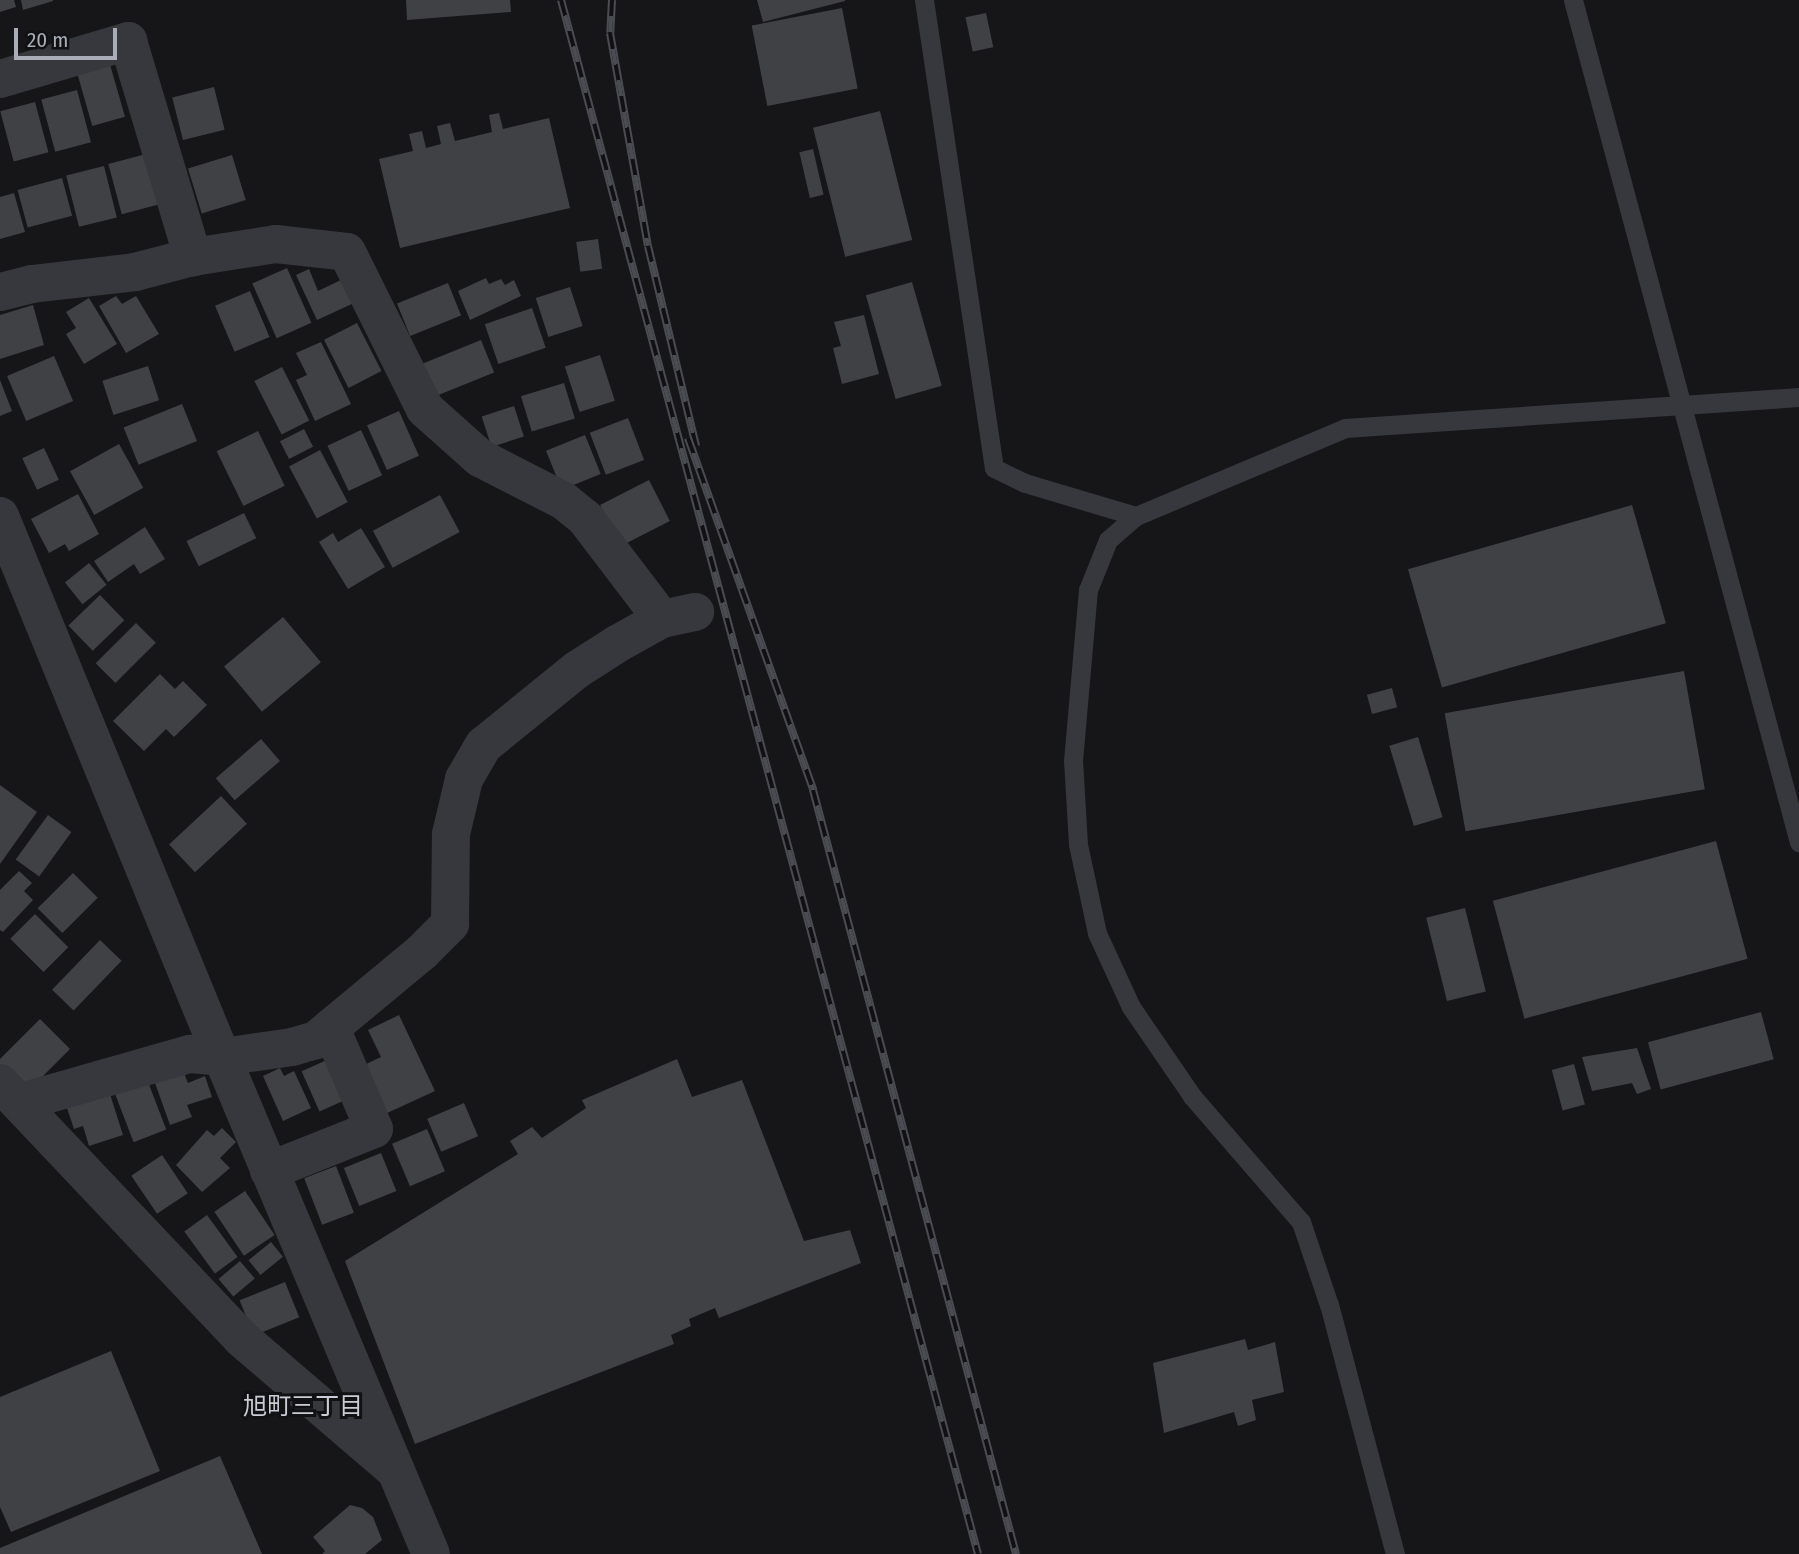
<!DOCTYPE html>
<meta charset="utf-8">
<style>
body{margin:0}
#map{position:relative;width:1799px;height:1554px;overflow:hidden;background:#161618;font-family:"Fira Sans Condensed","Noto Sans JP",sans-serif}
div>[style]{position:absolute}
.building>*{inset:0;background:#404145;transform-origin:0 0}
.service>*{height:19px;margin:-9.5px;padding:0 9.5px;transform-origin:9.5px;border-radius:9.5px;background:#37383d}
.minor>*{height:38px;margin:-19px;padding:0 19px;transform-origin:19px;border-radius:19px;background:#37383d}
.tertiary>*{height:38px;margin:-19px;padding:0 19px;transform-origin:19px;border-radius:19px;background:#37383d}
.rail>*{height:8px;margin-top:-4px;transform-origin:0;background:repeating-linear-gradient(90deg,#111113 0 16px,#4a4c52 0 32px);box-sizing:border-box;border-block:2px solid #4a4c52}
span{translate:-50% -50%;white-space:nowrap;text-align:center;line-height:1.15;-webkit-text-stroke:6px #111113;paint-order:stroke}
.neighbourhood-label{font-size:24px;color:#c9ccd4}
.scale{position:absolute;left:14px;top:28px;width:103px;height:32px;box-sizing:border-box;border:4px solid #a8adb8;border-top:0;padding-left:9px;font-size:21px;line-height:24px;white-space:nowrap;color:#a8adb8;-webkit-text-stroke:5px #111113;paint-order:stroke}
</style>
<div id="map">
<div class="building">
<i style="clip-path:polygon(0 0,14px 0,16px 7px,0 12px)"></i>
<i style="clip-path:polygon(21px 0,53px 0,53px 1px,23px 10px)"></i>
<i style="clip-path:polygon(406px 0,510px 0,511px 12px,407px 20px)"></i>
<i style="clip-path:polygon(757px 0,845px 0,845px 1px,763px 22px)"></i>
<i style="left:842px;top:8px;width:82px;height:92px;rotate:79deg"></i>
<i style="left:986px;top:13px;width:35px;height:21px;rotate:78deg"></i>
<i style="left:109px;top:61px;width:58px;height:34px;rotate:74deg"></i>
<i style="left:214px;top:87px;width:44px;height:43px;rotate:76deg"></i>
<i style="left:77px;top:90px;width:54px;height:37px;rotate:75deg"></i>
<i style="left:35px;top:102px;width:52px;height:36px;rotate:75deg"></i>
<i style="left:880px;top:111px;width:133px;height:69px;rotate:76deg"></i>
<i style="clip-path:polygon(499px 113px,503px 129px,549px 118px,570px 208px,400px 248px,379px 159px,413px 151px,409px 134px,422px 131px,426px 148px,441px 144px,437px 126px,450px 123px,455px 141px,492px 132px,489px 115px)"></i>
<i style="left:813px;top:149px;width:47px;height:14px;rotate:77deg"></i>
<i style="left:146px;top:154px;width:52px;height:39px;rotate:75deg"></i>
<i style="left:232px;top:155px;width:47px;height:46px;rotate:73deg"></i>
<i style="left:104px;top:166px;width:53px;height:39px;rotate:76deg"></i>
<i style="left:62px;top:178px;width:39px;height:46px;rotate:75deg"></i>
<i style="clip-path:polygon(14px 193px,25px 232px,0 239px,0 197px)"></i>
<i style="left:598px;top:239px;width:30px;height:22px;rotate:82deg"></i>
<i style="left:287px;top:268px;width:60px;height:38px;rotate:66deg"></i>
<i style="clip-path:polygon(309px 269px,318px 291px,343px 279px,354px 303px,317px 320px,296px 275px)"></i>
<i style="clip-path:polygon(486px 278px,489px 284px,501px 279px,505px 285px,514px 280px,521px 296px,470px 320px,458px 291px)"></i>
<i style="left:912px;top:282px;width:108px;height:48px;rotate:74deg"></i>
<i style="left:448px;top:283px;width:35px;height:55px;rotate:68deg"></i>
<i style="left:570px;top:287px;width:41px;height:36px;rotate:72deg"></i>
<i style="left:250px;top:291px;width:50px;height:38px;rotate:67deg"></i>
<i style="clip-path:polygon(116px 296px,122px 304px,136px 296px,159px 334px,126px 353px,99px 306px)"></i>
<i style="clip-path:polygon(89px 298px,117px 344px,84px 364px,66px 334px,76px 328px,66px 312px)"></i>
<i style="clip-path:polygon(33px 305px,44px 345px,0 359px,0 315px)"></i>
<i style="left:532px;top:308px;width:42px;height:50px;rotate:71deg"></i>
<i style="clip-path:polygon(864px 315px,879px 374px,842px 384px,833px 348px,841px 346px,834px 322px)"></i>
<i style="left:357px;top:323px;width:54px;height:37px;rotate:63deg"></i>
<i style="left:481px;top:340px;width:35px;height:64px;rotate:68deg"></i>
<i style="clip-path:polygon(321px 342px,351px 404px,315px 421px,296px 380px,307px 375px,296px 353px)"></i>
<i style="left:600px;top:355px;width:48px;height:37px;rotate:72deg"></i>
<i style="left:54px;top:356px;width:49px;height:51px;rotate:67deg"></i>
<i style="left:148px;top:366px;width:36px;height:48px;rotate:72deg"></i>
<i style="left:282px;top:367px;width:60px;height:31px;rotate:63deg"></i>
<i style="clip-path:polygon(0 380px,12px 411px,0 416px)"></i>
<i style="left:564px;top:383px;width:37px;height:45px;rotate:73deg"></i>
<i style="left:182px;top:404px;width:40px;height:63px;rotate:68deg"></i>
<i style="left:514px;top:406px;width:32px;height:34px;rotate:72deg"></i>
<i style="left:399px;top:411px;width:49px;height:35px;rotate:66deg"></i>
<i style="left:628px;top:418px;width:45px;height:41px;rotate:69deg"></i>
<i style="left:304px;top:429px;width:20px;height:27px;rotate:63deg"></i>
<i style="left:361px;top:430px;width:50px;height:37px;rotate:65deg"></i>
<i style="left:258px;top:431px;width:61px;height:46px;rotate:64deg"></i>
<i style="left:585px;top:435px;width:42px;height:42px;rotate:68deg"></i>
<i style="left:119px;top:444px;width:50px;height:56px;rotate:61deg"></i>
<i style="left:44px;top:448px;width:35px;height:24px;rotate:65deg"></i>
<i style="left:320px;top:450px;width:59px;height:35px;rotate:62deg"></i>
<i style="left:649px;top:480px;width:46px;height:55px;rotate:63deg"></i>
<i style="clip-path:polygon(78px 494px,99px 534px,69px 551px,65px 544px,49px 553px,31px 519px)"></i>
<i style="left:440px;top:495px;width:42px;height:76px;rotate:62deg"></i>
<i style="left:1632px;top:505px;width:123px;height:233px;rotate:74deg"></i>
<i style="left:244px;top:513px;width:28px;height:64px;rotate:64deg"></i>
<i style="clip-path:polygon(145px 527px,165px 559px,140px 574px,134px 564px,108px 582px,94px 561px)"></i>
<i style="clip-path:polygon(361px 528px,385px 567px,348px 589px,319px 542px,333px 533px,338px 542px)"></i>
<i style="left:89px;top:563px;width:28px;height:31px;rotate:51deg"></i>
<i style="left:100px;top:595px;width:35px;height:44px;rotate:46deg"></i>
<i style="left:283px;top:617px;width:59px;height:77px;rotate:50deg"></i>
<i style="left:136px;top:623px;width:28px;height:57px;rotate:45deg"></i>
<i style="left:1684px;top:671px;width:120px;height:243px;rotate:80deg"></i>
<i style="clip-path:polygon(160px 674px,175px 689px,183px 681px,207px 705px,174px 737px,166px 729px,144px 751px,113px 721px)"></i>
<i style="left:1392px;top:688px;width:20px;height:26px;rotate:75deg"></i>
<i style="left:1418px;top:737px;width:84px;height:30px;rotate:73deg"></i>
<i style="left:261px;top:739px;width:29px;height:60px;rotate:49deg"></i>
<i style="clip-path:polygon(0 785px,37px 812px,0 864px)"></i>
<i style="left:221px;top:796px;width:38px;height:71px;rotate:47deg"></i>
<i style="left:48px;top:815px;width:29px;height:55px;rotate:36deg"></i>
<i style="left:1716px;top:841px;width:122px;height:231px;rotate:75deg"></i>
<i style="clip-path:polygon(19px 871px,32px 883px,24px 891px,33px 900px,3px 932px,0 930px,0 890px)"></i>
<i style="left:73px;top:873px;width:35px;height:50px;rotate:45deg"></i>
<i style="left:1465px;top:908px;width:86px;height:40px;rotate:76deg"></i>
<i style="left:35px;top:914px;width:47px;height:35px;rotate:45deg"></i>
<i style="left:100px;top:940px;width:30px;height:69px;rotate:44deg"></i>
<i style="left:1761px;top:1012px;width:49px;height:117px;rotate:75deg"></i>
<i style="clip-path:polygon(399px 1015px,435px 1091px,385px 1114px,362px 1066px,381px 1057px,368px 1030px)"></i>
<i style="clip-path:polygon(40px 1019px,70px 1049px,34px 1085px,14px 1084px,0 1070px,0 1059px)"></i>
<i style="clip-path:polygon(1637px 1048px,1651px 1089px,1637px 1094px,1632px 1083px,1592px 1091px,1582px 1057px)"></i>
<i style="left:329px;top:1059px;width:44px;height:30px;rotate:66deg"></i>
<i style="clip-path:polygon(677px 1059px,692px 1097px,742px 1080px,804px 1241px,850px 1230px,861px 1263px,719px 1318px,715px 1308px,689px 1319px,691px 1326px,671px 1335px,674px 1344px,415px 1444px,345px 1261px,518px 1154px,510px 1141px,532px 1127px,542px 1138px,586px 1108px,582px 1100px)"></i>
<i style="left:1574px;top:1064px;width:42px;height:23px;rotate:75deg"></i>
<i style="clip-path:polygon(280px 1068px,284px 1076px,294px 1071px,311px 1108px,283px 1121px,263px 1076px)"></i>
<i style="clip-path:polygon(184px 1073px,188px 1083px,205px 1076px,212px 1097px,187px 1105px,192px 1117px,170px 1125px,155px 1083px)"></i>
<i style="left:148px;top:1082px;width:51px;height:35px;rotate:69deg"></i>
<i style="clip-path:polygon(109px 1091px,123px 1135px,89px 1146px,83px 1126px,74px 1129px,66px 1105px)"></i>
<i style="left:464px;top:1103px;width:36px;height:40px;rotate:67deg"></i>
<i style="clip-path:polygon(222px 1128px,236px 1142px,220px 1158px,230px 1168px,202px 1192px,176px 1165px,207px 1130px,214px 1136px)"></i>
<i style="left:427px;top:1129px;width:46px;height:38px;rotate:67deg"></i>
<i style="left:381px;top:1153px;width:41px;height:40px;rotate:68deg"></i>
<i style="left:162px;top:1155px;width:46px;height:37px;rotate:56deg"></i>
<i style="left:336px;top:1166px;width:50px;height:34px;rotate:69deg"></i>
<i style="left:245px;top:1191px;width:53px;height:37px;rotate:56deg"></i>
<i style="left:207px;top:1215px;width:52px;height:28px;rotate:54deg"></i>
<i style="left:271px;top:1242px;width:19px;height:29px;rotate:51deg"></i>
<i style="left:240px;top:1261px;width:23px;height:28px;rotate:50deg"></i>
<i style="left:285px;top:1282px;width:38px;height:49px;rotate:68deg"></i>
<i style="clip-path:polygon(1245px 1339px,1248px 1350px,1275px 1342px,1284px 1392px,1252px 1400px,1256px 1420px,1238px 1426px,1234px 1412px,1164px 1433px,1153px 1363px)"></i>
<i style="clip-path:polygon(111px 1351px,160px 1471px,11px 1532px,0 1507px,0 1397px)"></i>
<i style="clip-path:polygon(220px 1456px,262px 1554px,0 1554px,0 1548px)"></i>
<i style="clip-path:polygon(350px 1505px,362px 1508px,373px 1517px,382px 1540px,365px 1554px,322px 1554px,325px 1551px,313px 1537px)"></i>
</div>
<div class="service">
<i style="left:924px;top:0;width:473px;rotate:81.5deg"></i>
<i style="left:994px;top:468px;width:34px;rotate:26deg"></i>
<i style="left:1025px;top:483px;width:116px;rotate:16.6deg"></i>
<i style="left:1573px;top:0;width:872px;rotate:74.98deg"></i>
<i style="left:1395px;top:1554px;width:258px;rotate:-104.8deg"></i>
<i style="left:1329px;top:1305px;width:88px;rotate:-108.6deg"></i>
<i style="left:1301px;top:1222px;width:167px;rotate:-130.9deg"></i>
<i style="left:1192px;top:1096px;width:108px;rotate:-124.4deg"></i>
<i style="left:1131px;top:1007px;width:81px;rotate:-114.7deg"></i>
<i style="left:1097px;top:933px;width:91px;rotate:-102.1deg"></i>
<i style="left:1078px;top:844px;width:83px;rotate:-93.4deg"></i>
<i style="left:1073px;top:761px;width:172px;rotate:-85deg"></i>
<i style="left:1088px;top:590px;width:54px;rotate:-68.2deg"></i>
<i style="left:1108px;top:540px;width:37px;rotate:-41deg"></i>
<i style="left:1136px;top:516px;width:227px;rotate:-22.8deg"></i>
<i style="left:1345px;top:428px;width:455px;rotate:-3.9deg"></i>
</div>
<div class="minor">
<i style="left:0;top:79px;width:134px;rotate:-16.5deg"></i>
<i style="left:128px;top:41px;width:226px;rotate:73.3deg"></i>
<i style="left:0;top:292px;width:33px;rotate:-14deg"></i>
<i style="left:32px;top:284px;width:104px;rotate:-6.6deg"></i>
<i style="left:135px;top:272px;width:60px;rotate:-14.5deg"></i>
<i style="left:193px;top:257px;width:84px;rotate:-8.9deg"></i>
<i style="left:276px;top:244px;width:71px;rotate:6.4deg"></i>
<i style="left:347px;top:252px;width:175px;rotate:63.6deg"></i>
<i style="left:425px;top:409px;width:74px;rotate:41.7deg"></i>
<i style="left:480px;top:458px;width:94px;rotate:27.1deg"></i>
<i style="left:564px;top:501px;width:27px;rotate:39deg"></i>
<i style="left:585px;top:518px;width:127px;rotate:52.7deg"></i>
<i style="left:0;top:1083px;width:351px;rotate:46.6deg"></i>
<i style="left:241px;top:1338px;width:204px;rotate:40.6deg"></i>
<i style="left:21px;top:1102px;width:176px;rotate:-15.9deg"></i>
<i style="left:190px;top:1054px;width:32px;rotate:5deg"></i>
<i style="left:222px;top:1057px;width:71px;rotate:-8.1deg"></i>
<i style="left:292px;top:1047px;width:25px;rotate:-16deg"></i>
<i style="left:316px;top:1040px;width:138px;rotate:-39.7deg"></i>
<i style="left:422px;top:952px;width:40px;rotate:-45deg"></i>
<i style="left:450px;top:924px;width:90px;rotate:-89.4deg"></i>
<i style="left:451px;top:834px;width:57px;rotate:-76.7deg"></i>
<i style="left:464px;top:779px;width:39px;rotate:-60deg"></i>
<i style="left:484px;top:745px;width:121px;rotate:-39deg"></i>
<i style="left:578px;top:669px;width:46px;rotate:-32.7deg"></i>
<i style="left:617px;top:644px;width:51px;rotate:-29.1deg"></i>
<i style="left:662px;top:619px;width:34px;rotate:-12deg"></i>
<i style="left:269px;top:1171px;width:113px;rotate:-21.8deg"></i>
<i style="left:374px;top:1129px;width:110px;rotate:-113.1deg"></i>
</div>
<div class="tertiary">
<i style="left:0;top:516px;width:557px;rotate:67.72deg"></i>
<i style="left:211px;top:1031px;width:567px;rotate:67.19deg"></i>
</div>
<div class="rail">
<i style="left:561px;top:0;width:1609px;rotate:74.98deg"></i>
<i style="left:612px;top:0;width:33px;rotate:93deg"></i>
<i style="left:610px;top:33px;width:216px;rotate:79.9deg"></i>
<i style="left:648px;top:246px;width:206px;rotate:76.5deg"></i>
<i style="left:688px;top:438px;width:374px;rotate:70.4deg"></i>
<i style="left:813px;top:790px;width:791px;rotate:75.12deg"></i>
</div>
<div class="neighbourhood-label">
<span style="left:303px;top:1407px">旭町三丁目</span>
</div>
<div class="scale">20 m</div>
</div>
